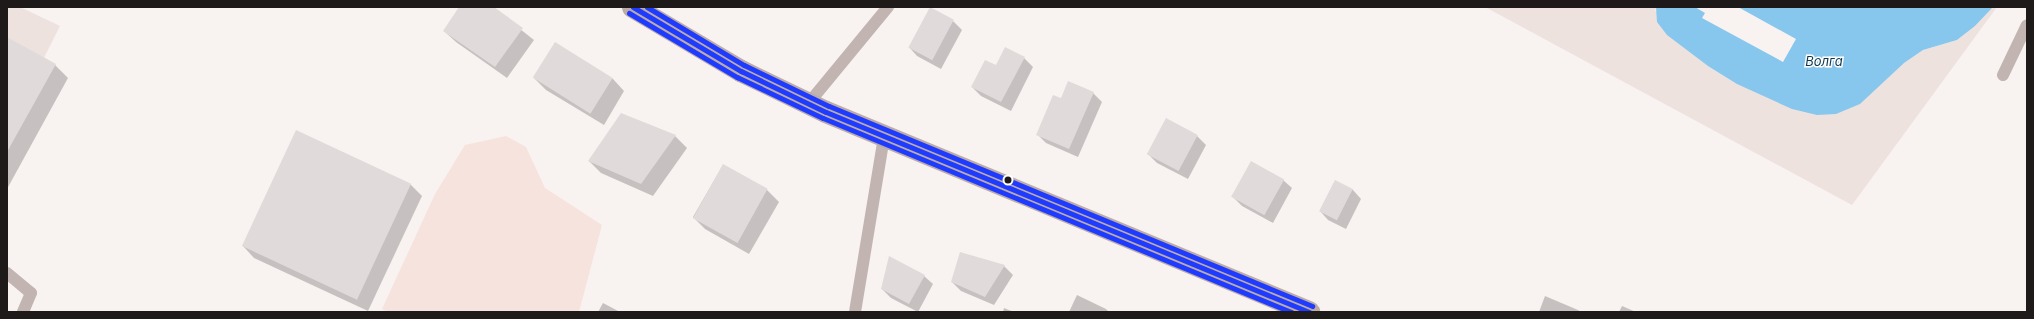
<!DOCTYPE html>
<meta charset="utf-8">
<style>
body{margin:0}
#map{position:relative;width:2034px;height:319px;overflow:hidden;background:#f8f2f0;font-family:Inter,sans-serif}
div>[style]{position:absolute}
.built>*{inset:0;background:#eee2de}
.green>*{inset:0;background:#f7e3dd}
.water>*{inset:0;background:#87c7ee}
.pier>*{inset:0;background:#f8f2f0}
.shadow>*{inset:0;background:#0003}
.building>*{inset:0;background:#e0dbda;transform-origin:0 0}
.service>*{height:12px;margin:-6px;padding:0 6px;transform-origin:6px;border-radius:6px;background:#c2b5b1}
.primary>*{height:22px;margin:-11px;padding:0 11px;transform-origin:11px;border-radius:11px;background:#bcaba7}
.bus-1>*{height:5px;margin:-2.5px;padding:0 2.5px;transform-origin:2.5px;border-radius:2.5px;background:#1f3bff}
.bus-2>*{height:5px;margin:-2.5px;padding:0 2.5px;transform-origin:2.5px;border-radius:2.5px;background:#1f3bff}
.bus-3>*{height:5px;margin:-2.5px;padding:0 2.5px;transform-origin:2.5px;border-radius:2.5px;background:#1f3bff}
.dots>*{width:11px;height:11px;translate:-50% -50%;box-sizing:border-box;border:2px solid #fff;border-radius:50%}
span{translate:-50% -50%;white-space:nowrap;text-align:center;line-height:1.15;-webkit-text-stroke:3px #fff;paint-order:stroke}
.water-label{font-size:13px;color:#0e374e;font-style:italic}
.frame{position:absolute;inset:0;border:8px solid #1e1a19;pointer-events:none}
</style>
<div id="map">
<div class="built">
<i style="clip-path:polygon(7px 7px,20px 7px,60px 26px,7px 131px)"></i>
<i style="clip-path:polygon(1485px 7px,1656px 7px,1655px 11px,1904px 63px,1923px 50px,1957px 40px,1975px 26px,1993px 7px,1997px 7px,1852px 205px)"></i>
</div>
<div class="green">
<i style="clip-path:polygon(506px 136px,526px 147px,545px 188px,602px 225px,579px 312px,388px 312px,382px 309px,435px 194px,465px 145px)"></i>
</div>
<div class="water">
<i style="clip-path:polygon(1656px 7px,1993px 7px,1975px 26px,1957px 40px,1923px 50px,1904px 63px,1860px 104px,1836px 114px,1817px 115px,1792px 109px,1737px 84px,1708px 66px,1667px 35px,1657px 22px)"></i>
</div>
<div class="pier">
<i style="clip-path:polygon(1695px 7px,1738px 7px,1796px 39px,1783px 62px,1702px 18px,1705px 13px)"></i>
</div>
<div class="shadow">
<i style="clip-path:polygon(461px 7px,492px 7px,534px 40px,507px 78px,456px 42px,444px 31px)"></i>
<i style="clip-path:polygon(953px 21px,962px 30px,941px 69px,917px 56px,909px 47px)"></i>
<i style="clip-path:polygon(7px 39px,55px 65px,68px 78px,7px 189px)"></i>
<i style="clip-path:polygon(555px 44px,613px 79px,624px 91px,604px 125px,546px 90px,534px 78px)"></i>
<i style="clip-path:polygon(1024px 58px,1033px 67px,1011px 111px,981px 96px,972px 87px,996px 67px)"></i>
<i style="clip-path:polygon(1093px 93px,1102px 102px,1078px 157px,1046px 143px,1037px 134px,1061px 100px)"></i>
<i style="clip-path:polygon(675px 136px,687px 148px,653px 196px,601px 173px,589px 161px)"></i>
<i style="clip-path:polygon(1197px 136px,1206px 145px,1188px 179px,1157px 163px,1148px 154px)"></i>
<i style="clip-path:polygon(723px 165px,767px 190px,779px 202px,749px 254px,705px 229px,693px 217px)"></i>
<i style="clip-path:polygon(1283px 180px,1292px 188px,1273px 223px,1242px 206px,1233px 197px)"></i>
<i style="clip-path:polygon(1335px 181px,1353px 190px,1361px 199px,1346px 229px,1328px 220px,1320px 211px)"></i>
<i style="clip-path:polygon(410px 184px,422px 196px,368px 311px,254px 258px,243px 246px)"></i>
<i style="clip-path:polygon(961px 253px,1004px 266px,1013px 275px,994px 305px,961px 291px,952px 282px)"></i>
<i style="clip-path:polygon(924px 276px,933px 284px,918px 312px,891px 298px,882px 289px)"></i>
<i style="clip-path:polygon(1077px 295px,1106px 309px,1109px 312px,1069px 312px)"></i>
<i style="clip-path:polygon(1545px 296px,1578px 310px,1581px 312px,1539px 312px)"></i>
<i style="clip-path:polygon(603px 303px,620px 312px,598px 312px)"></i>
<i style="clip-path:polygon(1622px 306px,1636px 312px,1619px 312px)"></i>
<i style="clip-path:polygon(1004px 308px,1014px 312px,1003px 312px)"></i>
</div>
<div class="building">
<i style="clip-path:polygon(459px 7px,494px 7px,523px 28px,495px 67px,443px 31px)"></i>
<i style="left:930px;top:7px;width:27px;height:46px;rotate:28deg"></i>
<i style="clip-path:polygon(7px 37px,56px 64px,7px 152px)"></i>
<i style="left:555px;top:42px;width:68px;height:42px;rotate:32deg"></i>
<i style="clip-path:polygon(1005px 47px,1025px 57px,1001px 102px,971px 87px,985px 60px,996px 65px)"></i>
<i style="clip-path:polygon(1068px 81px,1094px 92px,1069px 149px,1036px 135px,1053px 95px,1061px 98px)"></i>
<i style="clip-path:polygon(621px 113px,676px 135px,641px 184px,588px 161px)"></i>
<i style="left:1166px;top:118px;width:36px;height:41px;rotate:28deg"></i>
<i style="left:296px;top:130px;width:127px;height:128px;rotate:25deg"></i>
<i style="left:1251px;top:161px;width:38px;height:41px;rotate:29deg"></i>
<i style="left:723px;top:164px;width:51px;height:62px;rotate:29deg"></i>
<i style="left:1335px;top:180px;width:20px;height:35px;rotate:27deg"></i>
<i style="clip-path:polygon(960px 252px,1005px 265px,985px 297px,951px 282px)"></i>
<i style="clip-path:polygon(889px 256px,925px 275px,909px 304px,881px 289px)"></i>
</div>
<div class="service">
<i style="left:2003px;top:75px;width:55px;rotate:-64.4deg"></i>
<i style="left:808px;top:104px;width:126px;rotate:-50.5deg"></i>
<i style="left:7px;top:273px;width:31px;rotate:40deg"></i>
<i style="left:31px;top:293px;width:21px;rotate:113deg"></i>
<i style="left:855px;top:312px;width:177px;rotate:-80.6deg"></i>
</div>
<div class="primary">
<i style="left:633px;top:7px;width:126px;rotate:30.7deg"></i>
<i style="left:741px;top:71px;width:94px;rotate:25.8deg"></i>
<i style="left:826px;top:112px;width:523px;rotate:22.49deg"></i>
</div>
<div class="bus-1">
<i style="left:633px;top:7px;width:126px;rotate:30.7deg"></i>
<i style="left:741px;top:71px;width:94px;rotate:25.8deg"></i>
<i style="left:826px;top:112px;width:523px;rotate:22.49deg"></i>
</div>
<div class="bus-2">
<i style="left:629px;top:13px;width:126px;rotate:30.7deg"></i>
<i style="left:737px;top:77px;width:95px;rotate:25.5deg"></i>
<i style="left:823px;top:118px;width:507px;rotate:22.52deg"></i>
</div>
<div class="bus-3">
<i style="left:647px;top:7px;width:113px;rotate:30.9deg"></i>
<i style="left:744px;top:65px;width:94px;rotate:25.8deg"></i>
<i style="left:829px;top:106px;width:523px;rotate:22.49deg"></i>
</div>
<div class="dots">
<i style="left:1008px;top:180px;background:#1e1a19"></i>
</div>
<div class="water-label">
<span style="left:1824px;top:61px">Волга</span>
</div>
<div class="frame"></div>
</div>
